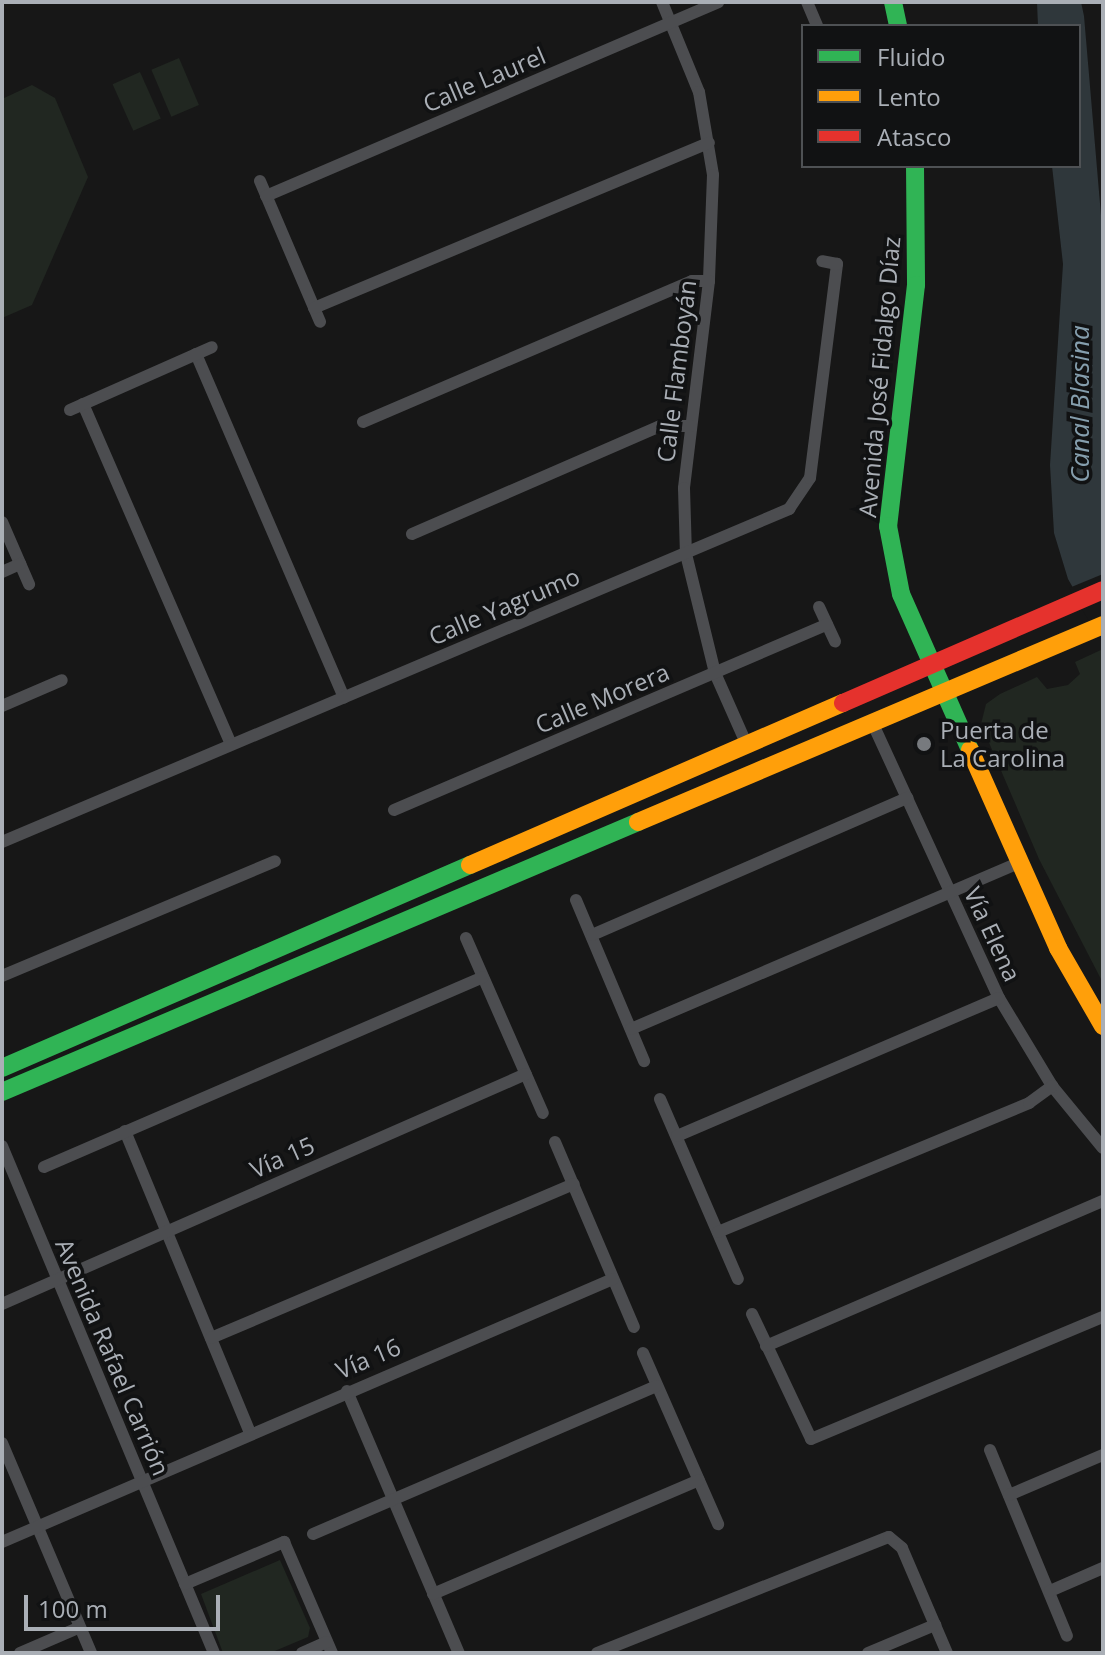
<!DOCTYPE html>
<meta charset="utf-8">
<style>
body{margin:0}
#map{position:relative;width:1105px;height:1655px;overflow:hidden;background:#171717;font-family:"Open Sans",sans-serif}
div>[style]{position:absolute}
.green>*{inset:0;background:#212721;transform-origin:0 0}
.water>*{inset:0;background:#2f373b}
.pier>*{inset:0;background:#171717}
.street>*{height:12px;margin:-6px;padding:0 6px;transform-origin:6px;border-radius:6px;background:#4c4d50}
.fast>*{height:18px;margin:-9px;padding:0 9px;transform-origin:9px;border-radius:9px;background:#30b455}
.slow>*{height:18px;margin:-9px;padding:0 9px;transform-origin:9px;border-radius:9px;background:#ff9f0a}
.jam>*{height:18px;margin:-9px;padding:0 9px;transform-origin:9px;border-radius:9px;background:#e5322d}
.dots>*{width:22px;height:22px;translate:-50% -50%;box-sizing:border-box;border:4px solid #111213;border-radius:50%}
span{translate:-50% -50%;white-space:nowrap;text-align:center;line-height:1.15;-webkit-text-stroke:7px #111213;paint-order:stroke}
.street-label{font-size:24px;color:#aaafb6}
.poi-label{font-size:24px;color:#aaafb6}
.left{translate:0 -50%;text-align:left}
.water-label{font-size:26px;color:#859ead;font-style:italic}
.frame{position:absolute;inset:0;border:4px solid #aaafb6;pointer-events:none}
.legend{position:absolute;left:801px;top:24px;width:280px;height:144px;box-sizing:border-box;background:#111213;border:2px solid #4e5154;margin:0;padding:10px 14px;list-style:none;font-size:24px;color:#aaafb6}
.legend li{display:flex;align-items:center;gap:16px;height:40px}
.legend b{width:40px;border:2px solid #4e5154}
.scale{position:absolute;left:24px;top:1595px;width:196px;height:36px;box-sizing:border-box;border:4px solid #aaafb6;border-top:0;padding-left:10px;font-size:24px;line-height:28px;white-space:nowrap;color:#aaafb6;-webkit-text-stroke:6px #111213;paint-order:stroke}
</style>
<div id="map">
<div class="green">
<i style="left:179px;top:58px;width:51px;height:30px;rotate:67deg"></i>
<i style="left:140px;top:72px;width:51px;height:30px;rotate:66deg"></i>
<i style="clip-path:polygon(32px 85px,55px 98px,88px 177px,32px 305px,2px 318px,2px 99px)"></i>
<i style="clip-path:polygon(1103px 649px,1103px 983px,1039px 859px,981px 724px,986px 704px,1000px 694px,1037px 677px,1047px 689px,1068px 685px,1080px 674px,1075px 662px)"></i>
<i style="clip-path:polygon(280px 1560px,310px 1628px,308px 1637px,270px 1653px,223px 1653px,201px 1594px)"></i>
</div>
<div class="water">
<i style="clip-path:polygon(1037px 2px,1081px 2px,1084px 16px,1102px 227px,1103px 640px,1068px 579px,1054px 533px,1050px 465px,1063px 264px,1052px 166px,1079px 166px,1079px 26px,1038px 26px)"></i>
</div>
<div class="pier">
<i style="clip-path:polygon(1103px 574px,1103px 644px,1069px 588px)"></i>
</div>
<div class="street">
<i style="left:662px;top:2px;width:97px;rotate:67.7deg"></i>
<i style="left:699px;top:92px;width:84px;rotate:80.4deg"></i>
<i style="left:713px;top:175px;width:106px;rotate:92.2deg"></i>
<i style="left:709px;top:281px;width:209px;rotate:96.9deg"></i>
<i style="left:684px;top:488px;width:66px;rotate:88.3deg"></i>
<i style="left:686px;top:554px;width:122px;rotate:76.3deg"></i>
<i style="left:715px;top:673px;width:77px;rotate:66.1deg"></i>
<i style="left:807px;top:2px;width:26px;rotate:67deg"></i>
<i style="left:260px;top:181px;width:153px;rotate:66.9deg"></i>
<i style="left:266px;top:196px;width:492px;rotate:-23.2deg"></i>
<i style="left:314px;top:308px;width:428px;rotate:-22.7deg"></i>
<i style="left:196px;top:354px;width:374px;rotate:66.7deg"></i>
<i style="left:83px;top:404px;width:371px;rotate:66.5deg"></i>
<i style="left:70px;top:410px;width:155px;rotate:-23.9deg"></i>
<i style="left:363px;top:422px;width:358px;rotate:-23.2deg"></i>
<i style="left:692px;top:281px;width:17px"></i>
<i style="left:2px;top:522px;width:68px;rotate:66.5deg"></i>
<i style="left:412px;top:534px;width:270px;rotate:-23.5deg"></i>
<i style="left:660px;top:426px;width:31px"></i>
<i style="left:2px;top:572px;width:20px;rotate:-24deg"></i>
<i style="left:819px;top:607px;width:38px;rotate:65deg"></i>
<i style="left:2px;top:706px;width:65px;rotate:-23.4deg"></i>
<i style="left:872px;top:722px;width:304px;rotate:65.3deg"></i>
<i style="left:999px;top:998px;width:103px;rotate:58.9deg"></i>
<i style="left:1052px;top:1086px;width:80px;rotate:50.6deg"></i>
<i style="left:394px;top:810px;width:471px;rotate:-23.2deg"></i>
<i style="left:2px;top:842px;width:855px;rotate:-22.93deg"></i>
<i style="left:789px;top:509px;width:37px;rotate:-56deg"></i>
<i style="left:810px;top:478px;width:216px;rotate:-82.8deg"></i>
<i style="left:837px;top:264px;width:15px;rotate:-169deg"></i>
<i style="left:576px;top:900px;width:175px;rotate:67.1deg"></i>
<i style="left:592px;top:935px;width:344px;rotate:-23.5deg"></i>
<i style="left:466px;top:938px;width:191px;rotate:66.3deg"></i>
<i style="left:2px;top:976px;width:296px;rotate:-22.8deg"></i>
<i style="left:631px;top:1029px;width:422px;rotate:-23.2deg"></i>
<i style="left:660px;top:1099px;width:196px;rotate:66.6deg"></i>
<i style="left:125px;top:1131px;width:327px;rotate:67.5deg"></i>
<i style="left:677px;top:1136px;width:350px;rotate:-23.2deg"></i>
<i style="left:555px;top:1142px;width:201px;rotate:66.9deg"></i>
<i style="left:2px;top:1146px;width:550px;rotate:67.31deg"></i>
<i style="left:44px;top:1167px;width:478px;rotate:-23.4deg"></i>
<i style="left:718px;top:1232px;width:337px;rotate:-22.5deg"></i>
<i style="left:1029px;top:1103px;width:29px;rotate:-36deg"></i>
<i style="left:2px;top:1304px;width:572px;rotate:-23.7deg"></i>
<i style="left:752px;top:1314px;width:138px;rotate:64.7deg"></i>
<i style="left:811px;top:1439px;width:316px;rotate:-22.7deg"></i>
<i style="left:211px;top:1338px;width:394px;rotate:-23deg"></i>
<i style="left:766px;top:1346px;width:367px;rotate:-23.3deg"></i>
<i style="left:643px;top:1353px;width:187px;rotate:66.3deg"></i>
<i style="left:347px;top:1391px;width:285px;rotate:66.9deg"></i>
<i style="left:2px;top:1443px;width:228px;rotate:67deg"></i>
<i style="left:990px;top:1450px;width:201px;rotate:67.5deg"></i>
<i style="left:1009px;top:1495px;width:102px;rotate:-23.1deg"></i>
<i style="left:313px;top:1534px;width:374px;rotate:-23.3deg"></i>
<i style="left:2px;top:1542px;width:665px;rotate:-23.29deg"></i>
<i style="left:185px;top:1584px;width:108px;rotate:-23deg"></i>
<i style="left:284px;top:1542px;width:121px;rotate:66.6deg"></i>
<i style="left:1050px;top:1591px;width:58px;rotate:-23.5deg"></i>
<i style="left:433px;top:1594px;width:289px;rotate:-23.2deg"></i>
<i style="left:20px;top:1653px;width:65px;rotate:-23.4deg"></i>
<i style="left:302px;top:1653px;width:27px;rotate:-24deg"></i>
<i style="left:597px;top:1653px;width:314px;rotate:-21.7deg"></i>
<i style="left:889px;top:1537px;width:17px;rotate:40deg"></i>
<i style="left:902px;top:1548px;width:114px;rotate:66.8deg"></i>
<i style="left:868px;top:1653px;width:73px;rotate:-22.7deg"></i>
</div>
<div class="fast">
<i style="left:893px;top:2px;width:25px;rotate:78deg"></i>
<i style="left:915px;top:166px;width:119px;rotate:89.5deg"></i>
<i style="left:916px;top:285px;width:243px;rotate:96.6deg"></i>
<i style="left:888px;top:526px;width:69px;rotate:79.2deg"></i>
<i style="left:901px;top:594px;width:171px;rotate:66.1deg"></i>
<i style="left:2px;top:1068px;width:510px;rotate:-23.45deg"></i>
<i style="left:2px;top:1092px;width:691px;rotate:-23deg"></i>
</div>
<div class="slow">
<i style="left:970px;top:750px;width:217px;rotate:66deg"></i>
<i style="left:1058px;top:948px;width:90px;rotate:60deg"></i>
<i style="left:638px;top:822px;width:505px;rotate:-22.96deg"></i>
<i style="left:470px;top:865px;width:407px;rotate:-23.5deg"></i>
</div>
<div class="jam">
<i style="left:843px;top:703px;width:283px;rotate:-23.5deg"></i>
</div>
<div class="dots">
<i style="left:924px;top:744px;background:#777a7e"></i>
</div>
<div class="street-label">
<span style="left:484px;top:79px;rotate:-23deg">Calle Laurel</span>
<span style="left:676px;top:371px;rotate:-83deg">Calle Flamboyán</span>
<span style="left:879px;top:377px;rotate:-85deg">Avenida José Fidalgo Díaz</span>
<span style="left:504px;top:606px;rotate:-23deg">Calle Yagrumo</span>
<span style="left:602px;top:698px;rotate:-23deg">Calle Morera</span>
<span style="left:993px;top:934px;rotate:65deg">Vía Elena</span>
<span style="left:282px;top:1157px;rotate:-24deg">Vía 15</span>
<span style="left:113px;top:1357px;rotate:67deg">Avenida Rafael Carrión</span>
<span style="left:368px;top:1358px;rotate:-23deg">Vía 16</span>
</div>
<div class="poi-label">
<span class="left" style="left:940px;top:744px">Puerta de<br>La Carolina</span>
</div>
<div class="water-label">
<span style="left:1080px;top:404px;rotate:-90deg">Canal Blasina</span>
</div>
<div class="frame"></div>
<ul class="legend">
<li><b style="height:10px;background:#30b455"></b>Fluido</li>
<li><b style="height:10px;background:#ff9f0a"></b>Lento</li>
<li><b style="height:10px;background:#e5322d"></b>Atasco</li>
</ul>
<div class="scale">100 m</div>
</div>
